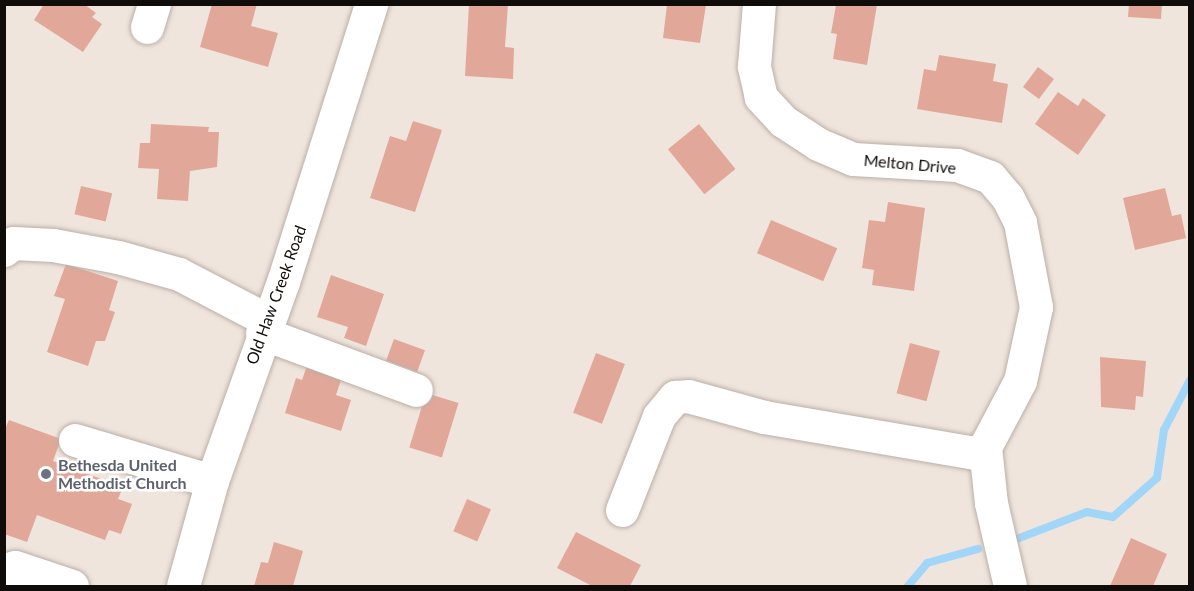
<!DOCTYPE html>
<style>
body{margin:0}
#map{position:relative;width:1194px;height:591px;overflow:hidden;background:#f0e5dd;font-family:Lato,sans-serif}
div>[style]{position:absolute}
.stream>*{height:8px;margin:-4px;padding:0 4px;transform-origin:4px;border-radius:4px;background:#a2d6f8}
.building>*{inset:0;background:#e1a899;transform-origin:0 0}
.roads{filter:drop-shadow(0 0 2px #baafa8) drop-shadow(0 0 2px #baafa8)}
.minor>*{height:33px;margin:-16.5px;padding:0 16.5px;transform-origin:16.5px;border-radius:16.5px;background:#fff}
.dots>*{width:16px;height:16px;translate:-50% -50%;box-sizing:border-box;border:3px solid #fff;border-radius:50%}
span{translate:-50% -50%;white-space:nowrap;text-align:center;line-height:1.15;-webkit-text-stroke:5px #fff;paint-order:stroke}
.street-label{font-size:16px;color:#0f0c09}
.worship-label{font-size:16px;color:#5b616d;font-weight:700}
.left{translate:0 -50%;text-align:left}
.frame{position:absolute;inset:0;border:6px solid #0f0c09;pointer-events:none}
</style>
<div id="map">
<div class="stream">
<i style="left:1014px;top:540px;width:78px;rotate:-21deg"></i>
<i style="left:1087px;top:512px;width:26px;rotate:11deg"></i>
<i style="left:1113px;top:517px;width:59px;rotate:-41.6deg"></i>
<i style="left:1157px;top:478px;width:49px;rotate:-81.7deg"></i>
<i style="left:1164px;top:430px;width:56px;rotate:-62.5deg"></i>
<i style="left:908px;top:586px;width:30px;rotate:-50deg"></i>
<i style="left:927px;top:563px;width:53px;rotate:-15.4deg"></i>
</div>
<div class="building">
<i style="clip-path:polygon(44px 4px,84px 4px,96px 13px,92px 17px,102px 24px,83px 52px,34px 20px)"></i>
<i style="clip-path:polygon(212px 4px,257px 4px,251px 26px,278px 33px,268px 67px,200px 47px)"></i>
<i style="clip-path:polygon(469px 4px,508px 4px,505px 47px,514px 48px,513px 79px,465px 76px)"></i>
<i style="clip-path:polygon(1129px 4px,1162px 4px,1161px 19px,1128px 17px)"></i>
<i style="clip-path:polygon(667px 5px,706px 5px,700px 43px,663px 38px)"></i>
<i style="clip-path:polygon(836px 5px,877px 5px,867px 65px,833px 59px,837px 34px,831px 33px)"></i>
<i style="clip-path:polygon(939px 55px,996px 64px,993px 81px,1008px 84px,1002px 123px,917px 109px,924px 69px,936px 71px)"></i>
<i style="left:1038px;top:67px;width:20px;height:25px;rotate:37deg"></i>
<i style="clip-path:polygon(1058px 92px,1078px 106px,1083px 98px,1106px 115px,1078px 155px,1035px 124px)"></i>
<i style="clip-path:polygon(413px 121px,442px 130px,415px 212px,370px 198px,390px 136px,406px 141px)"></i>
<i style="clip-path:polygon(151px 124px,209px 127px,208px 132px,219px 132px,217px 167px,190px 171px,188px 201px,157px 199px,159px 169px,138px 168px,140px 143px,150px 143px)"></i>
<i style="left:699px;top:124px;width:58px;height:40px;rotate:51deg"></i>
<i style="left:81px;top:186px;width:32px;height:29px;rotate:13deg"></i>
<i style="clip-path:polygon(1165px 188px,1172px 216px,1181px 214px,1186px 238px,1135px 250px,1123px 198px)"></i>
<i style="clip-path:polygon(888px 202px,925px 208px,914px 291px,872px 285px,874px 270px,862px 268px,869px 220px,885px 222px)"></i>
<i style="left:771px;top:220px;width:72px;height:36px;rotate:23deg"></i>
<i style="clip-path:polygon(66px 264px,118px 281px,109px 310px,115px 312px,105px 341px,96px 341px,88px 366px,47px 352px,65px 299px,54px 296px)"></i>
<i style="clip-path:polygon(331px 275px,384px 294px,366px 346px,344px 338px,348px 327px,317px 317px)"></i>
<i style="left:394px;top:339px;width:33px;height:23px;rotate:20deg"></i>
<i style="left:910px;top:343px;width:31px;height:52px;rotate:15deg"></i>
<i style="left:596px;top:353px;width:31px;height:64px;rotate:21deg"></i>
<i style="clip-path:polygon(1100px 357px,1146px 361px,1143px 397px,1136px 396px,1135px 410px,1101px 407px)"></i>
<i style="clip-path:polygon(308px 363px,343px 374px,336px 395px,351px 400px,341px 431px,285px 413px,296px 378px,302px 380px)"></i>
<i style="left:426px;top:393px;width:34px;height:57px;rotate:17deg"></i>
<i style="clip-path:polygon(9px 420px,61px 439px,53px 461px,123px 487px,118px 499px,132px 504px,121px 534px,109px 530px,105px 540px,37px 515px,27px 542px,4px 534px,4px 431px)"></i>
<i style="left:467px;top:499px;width:26px;height:35px;rotate:23deg"></i>
<i style="clip-path:polygon(576px 532px,641px 565px,630px 586px,592px 586px,557px 568px)"></i>
<i style="clip-path:polygon(1131px 538px,1167px 554px,1153px 586px,1110px 586px)"></i>
<i style="clip-path:polygon(274px 542px,303px 551px,293px 586px,254px 586px,261px 562px,268px 563px)"></i>
</div>
<div class="roads">
<div class="minor">
<i style="left:147px;top:27px;width:24px;rotate:-73deg"></i>
<i style="left:4px;top:250px;width:11px;rotate:-38deg"></i>
<i style="left:13px;top:243px;width:40px;rotate:2.9deg"></i>
<i style="left:53px;top:245px;width:66px;rotate:10.5deg"></i>
<i style="left:118px;top:257px;width:63px;rotate:15.6deg"></i>
<i style="left:179px;top:274px;width:99px;rotate:27.6deg"></i>
<i style="left:262px;top:333px;width:164px;rotate:20.3deg"></i>
<i style="left:75px;top:440px;width:143px;rotate:16.7deg"></i>
<i style="left:985px;top:447px;width:56px;rotate:83.9deg"></i>
<i style="left:991px;top:503px;width:85px;rotate:77.1deg"></i>
<i style="left:622px;top:510px;width:101px;rotate:-68.5deg"></i>
<i style="left:659px;top:416px;width:25px;rotate:-50deg"></i>
<i style="left:675px;top:397px;width:13px;rotate:-4deg"></i>
<i style="left:688px;top:396px;width:79px;rotate:15.4deg"></i>
<i style="left:764px;top:417px;width:214px;rotate:9.7deg"></i>
<i style="left:975px;top:453px;width:12px;rotate:-31deg"></i>
<i style="left:985px;top:447px;width:75px;rotate:-62.1deg"></i>
<i style="left:1020px;top:381px;width:76px;rotate:-77.8deg"></i>
<i style="left:1036px;top:307px;width:86px;rotate:-100.7deg"></i>
<i style="left:1020px;top:222px;width:28px;rotate:-117deg"></i>
<i style="left:1007px;top:197px;width:26px;rotate:-130deg"></i>
<i style="left:990px;top:177px;width:35px;rotate:-160deg"></i>
<i style="left:957px;top:165px;width:104px;rotate:-176.7deg"></i>
<i style="left:853px;top:159px;width:38px;rotate:-157deg"></i>
<i style="left:818px;top:144px;width:42px;rotate:-146.7deg"></i>
<i style="left:783px;top:121px;width:33px;rotate:-133deg"></i>
<i style="left:761px;top:97px;width:32px;rotate:-103deg"></i>
<i style="left:754px;top:66px;width:62px;rotate:-85.4deg"></i>
<i style="left:4px;top:570px;width:11px;rotate:-15deg"></i>
<i style="left:15px;top:567px;width:60px;rotate:18.4deg"></i>
<i style="left:183px;top:586px;width:109px;rotate:-74.6deg"></i>
<i style="left:212px;top:481px;width:211px;rotate:-70.4deg"></i>
<i style="left:283px;top:282px;width:292px;rotate:-72.4deg"></i>
</div>
</div>
<div class="dots">
<i style="left:46px;top:474px;background:#6b7280"></i>
</div>
<div class="street-label">
<span style="left:910px;top:164px;rotate:5deg">Melton Drive</span>
<span style="left:276px;top:295px;rotate:-70deg">Old Haw Creek Road</span>
</div>
<div class="worship-label">
<span class="left" style="left:58px;top:474px">Bethesda United<br>Methodist Church</span>
</div>
<div class="frame"></div>
</div>
